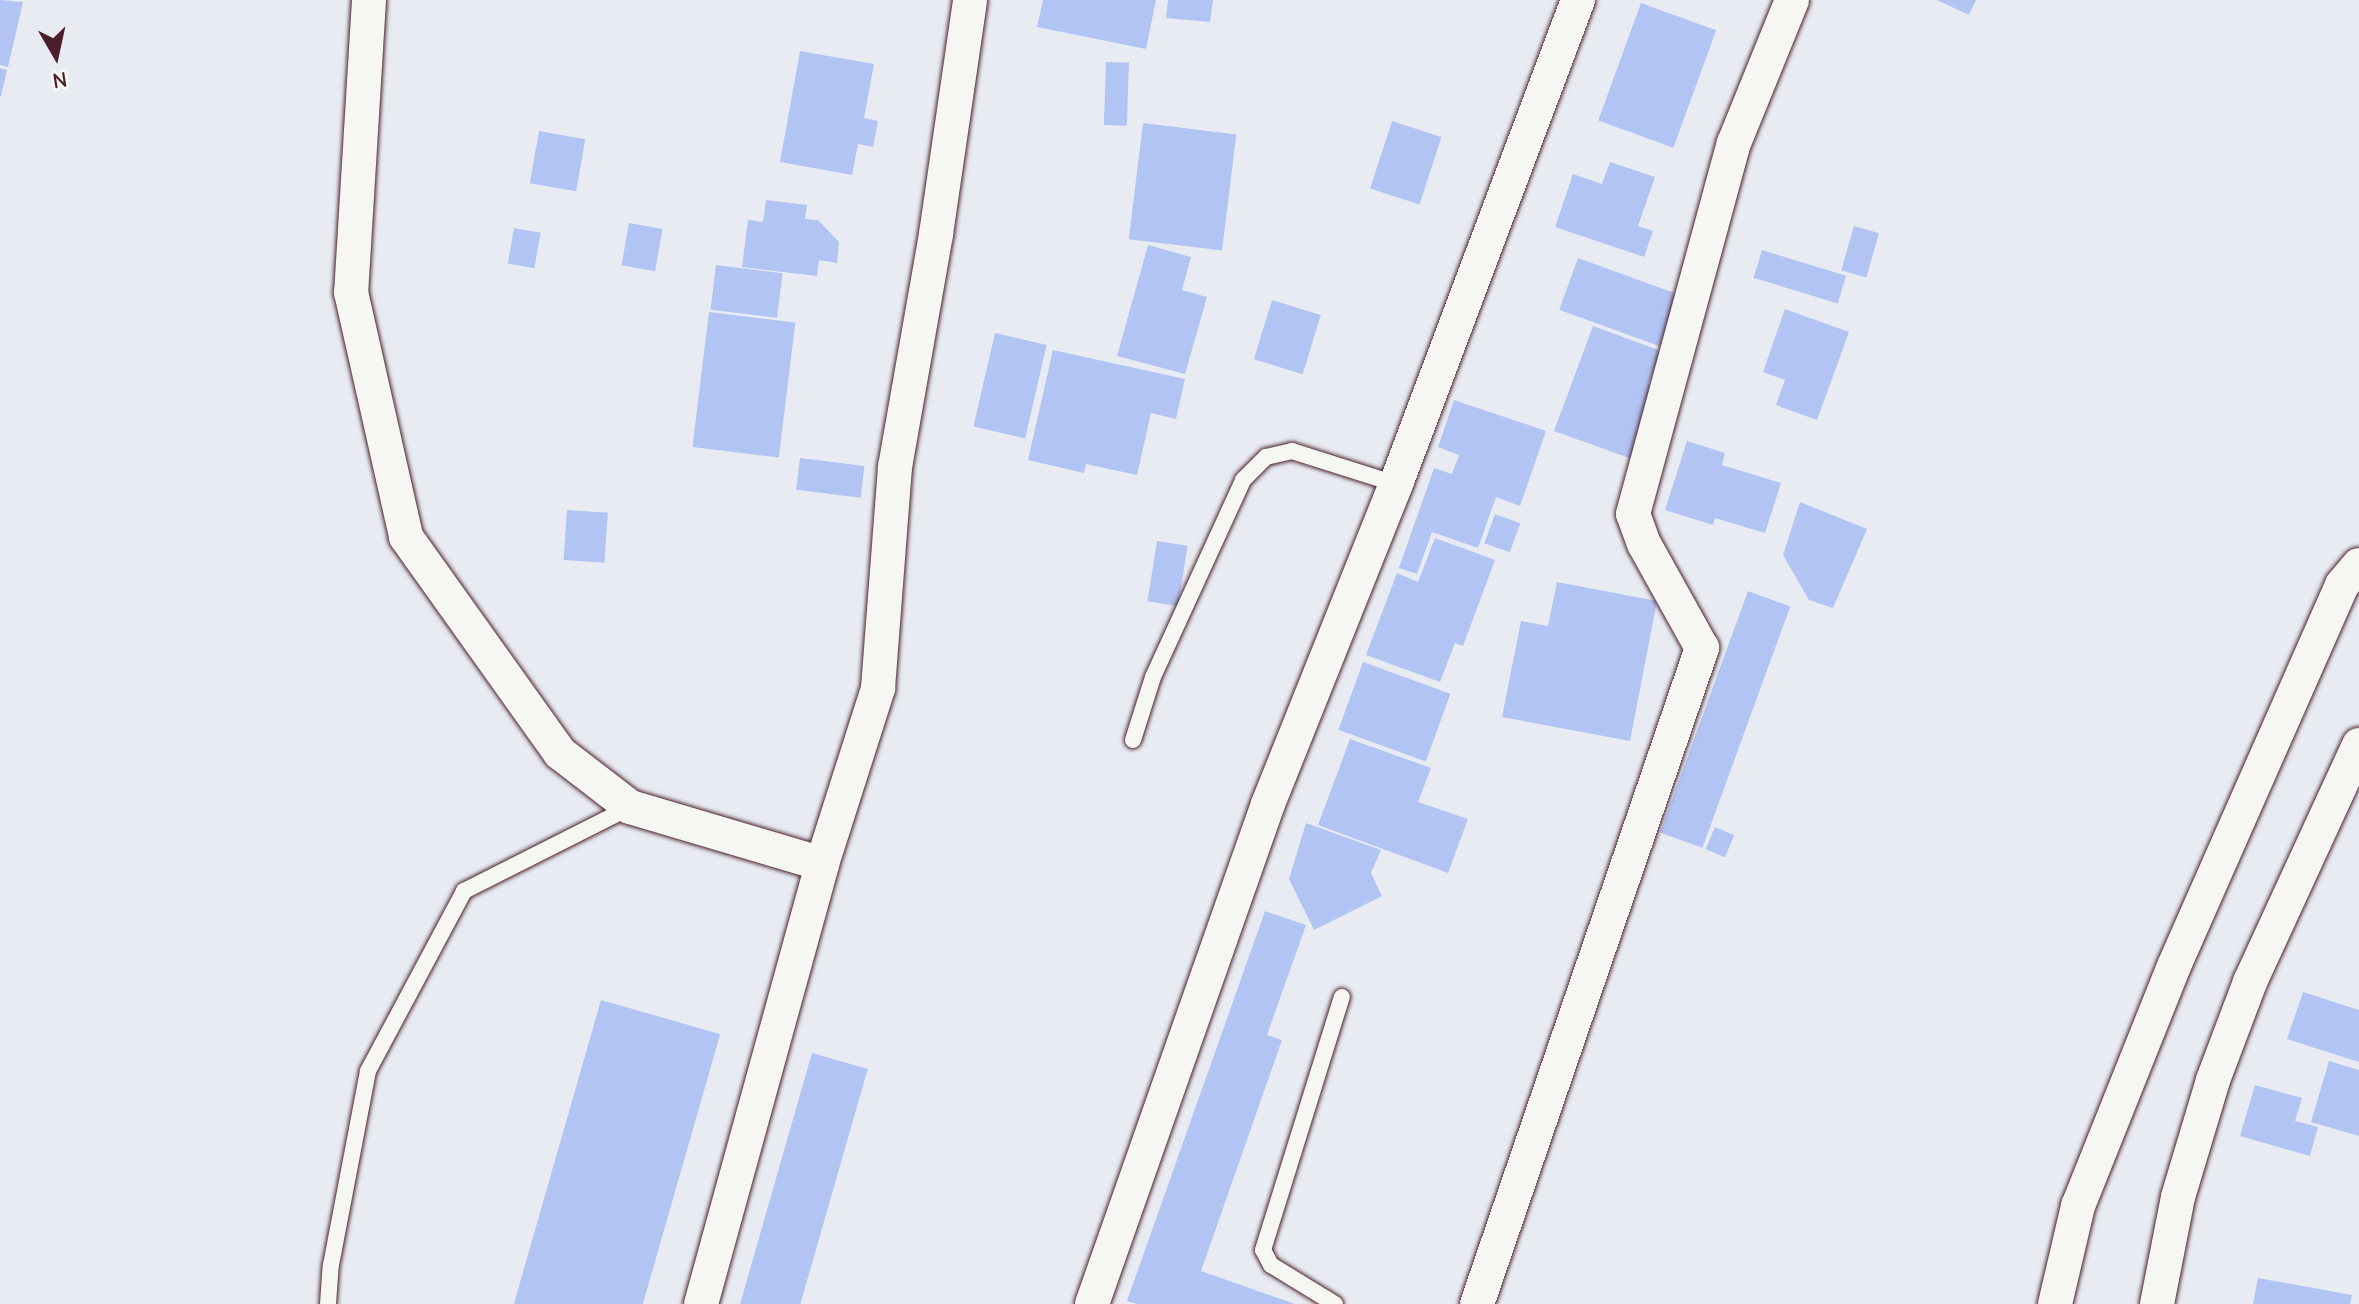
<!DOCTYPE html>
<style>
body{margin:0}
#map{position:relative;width:2359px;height:1304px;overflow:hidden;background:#e8ecf2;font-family:"Comic Neue",sans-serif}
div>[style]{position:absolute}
.building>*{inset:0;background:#b2c4f3;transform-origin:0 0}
.roads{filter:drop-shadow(0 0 2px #4a1f2b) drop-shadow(0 0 2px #4a1f2b)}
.lane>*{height:16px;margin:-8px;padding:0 8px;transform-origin:8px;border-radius:8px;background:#f6f6f2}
.street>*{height:34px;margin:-17px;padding:0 17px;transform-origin:17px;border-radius:17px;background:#f6f6f2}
span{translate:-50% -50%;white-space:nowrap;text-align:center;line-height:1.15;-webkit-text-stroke:8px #f6f6f2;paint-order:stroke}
.north{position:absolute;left:16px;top:16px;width:80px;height:80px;-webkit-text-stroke:6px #f6f6f2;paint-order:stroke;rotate:171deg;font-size:22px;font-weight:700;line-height:32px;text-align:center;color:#4a1f2b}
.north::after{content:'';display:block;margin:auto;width:28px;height:36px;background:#4a1f2b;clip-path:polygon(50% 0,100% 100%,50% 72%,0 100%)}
</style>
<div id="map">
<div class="building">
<i style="clip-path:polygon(0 0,23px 2px,8px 67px,0 65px)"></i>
<i style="clip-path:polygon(1043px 0,1156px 0,1146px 49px,1037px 27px)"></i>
<i style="clip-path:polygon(1168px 0,1213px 0,1210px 22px,1166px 18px)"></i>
<i style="clip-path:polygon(1937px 0,1976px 0,1969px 15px)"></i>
<i style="left:1641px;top:3px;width:80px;height:125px;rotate:20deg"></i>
<i style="clip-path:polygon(800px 51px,874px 64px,864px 118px,878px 121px,873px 147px,858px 144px,852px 175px,780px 162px)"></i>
<i style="left:1106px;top:62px;width:23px;height:63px;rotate:2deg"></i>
<i style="clip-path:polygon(0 68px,7px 70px,1px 96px,0 96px)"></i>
<i style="left:1392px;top:121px;width:52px;height:71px;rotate:18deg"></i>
<i style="left:1143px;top:123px;width:94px;height:117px;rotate:7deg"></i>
<i style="left:539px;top:131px;width:47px;height:53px;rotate:10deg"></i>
<i style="clip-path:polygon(1610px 162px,1655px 177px,1638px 226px,1653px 231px,1644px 257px,1555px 227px,1573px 174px,1602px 184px)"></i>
<i style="clip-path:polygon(766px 200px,807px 205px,805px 219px,818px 220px,839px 242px,837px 263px,819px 260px,817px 276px,742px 267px,748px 220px,763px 222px)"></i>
<i style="left:629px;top:223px;width:34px;height:43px;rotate:10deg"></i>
<i style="left:1854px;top:226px;width:26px;height:46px;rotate:16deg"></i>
<i style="left:514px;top:228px;width:27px;height:36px;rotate:10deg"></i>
<i style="clip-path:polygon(1148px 245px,1191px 257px,1182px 290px,1207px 297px,1185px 374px,1117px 356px)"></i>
<i style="left:1762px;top:250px;width:88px;height:29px;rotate:17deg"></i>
<i style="left:1578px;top:258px;width:107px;height:55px;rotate:20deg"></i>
<i style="left:716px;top:265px;width:67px;height:45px;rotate:7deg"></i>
<i style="left:1272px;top:300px;width:51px;height:62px;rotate:17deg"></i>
<i style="clip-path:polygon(1785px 309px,1849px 332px,1817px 420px,1776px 405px,1785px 380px,1763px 372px)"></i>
<i style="left:709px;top:312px;width:87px;height:136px;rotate:7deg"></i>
<i style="clip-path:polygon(1593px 326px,1661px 351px,1648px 384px,1658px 388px,1632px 459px,1554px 431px)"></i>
<i style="left:995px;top:333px;width:53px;height:96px;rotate:13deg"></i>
<i style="clip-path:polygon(1053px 350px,1185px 379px,1176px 419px,1151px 413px,1137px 475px,1086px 464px,1084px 473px,1028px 460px)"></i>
<i style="clip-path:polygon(1454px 400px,1546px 431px,1520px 506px,1496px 497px,1478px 548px,1432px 532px,1417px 574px,1399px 568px,1434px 468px,1452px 474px,1459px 455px,1438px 447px)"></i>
<i style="clip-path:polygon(1687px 441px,1725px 453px,1722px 465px,1781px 483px,1765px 533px,1715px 518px,1713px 525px,1665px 510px)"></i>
<i style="left:800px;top:458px;width:65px;height:32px;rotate:7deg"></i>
<i style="clip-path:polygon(1800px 502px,1867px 529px,1833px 608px,1809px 600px,1783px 555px)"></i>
<i style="left:567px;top:510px;width:41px;height:50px;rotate:4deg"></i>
<i style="left:1495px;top:514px;width:27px;height:31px;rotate:20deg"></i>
<i style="clip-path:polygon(1435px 538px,1495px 560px,1463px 646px,1455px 643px,1440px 682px,1366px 655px,1397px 573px,1418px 582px)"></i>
<i style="left:1157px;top:541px;width:31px;height:61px;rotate:9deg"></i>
<i style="clip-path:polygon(1557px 582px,1657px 601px,1630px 741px,1502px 717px,1521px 621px,1548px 626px)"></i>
<i style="left:1748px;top:591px;width:45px;height:257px;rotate:20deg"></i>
<i style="left:1363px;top:662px;width:93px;height:72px;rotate:20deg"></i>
<i style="clip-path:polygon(1350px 739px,1431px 768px,1418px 802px,1468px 819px,1448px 873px,1318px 825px)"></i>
<i style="clip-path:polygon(1306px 823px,1381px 850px,1371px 873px,1382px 896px,1314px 930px,1289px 879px)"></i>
<i style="left:1715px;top:827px;width:21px;height:24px;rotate:23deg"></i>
<i style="clip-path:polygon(1265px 911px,1306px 925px,1267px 1035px,1282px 1040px,1201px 1271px,1295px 1304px,1137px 1304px,1127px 1301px)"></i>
<i style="clip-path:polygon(2303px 992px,2359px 1010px,2359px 1062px,2287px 1039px)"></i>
<i style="left:601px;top:1000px;width:124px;height:317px;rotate:16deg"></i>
<i style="left:812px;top:1053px;width:58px;height:261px;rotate:16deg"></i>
<i style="clip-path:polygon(2329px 1061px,2359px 1070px,2359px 1136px,2311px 1122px)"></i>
<i style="clip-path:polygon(2255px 1085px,2302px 1098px,2295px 1121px,2318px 1127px,2310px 1156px,2240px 1136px)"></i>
<i style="clip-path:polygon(2258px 1278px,2352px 1295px,2350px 1304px,2253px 1304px)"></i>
</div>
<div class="roads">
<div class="lane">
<i style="left:1133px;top:740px;width:66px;rotate:-72.4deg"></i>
<i style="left:1153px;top:677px;width:217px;rotate:-65.4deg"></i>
<i style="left:1243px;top:480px;width:33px;rotate:-45deg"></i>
<i style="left:1266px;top:457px;width:27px;rotate:-13deg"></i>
<i style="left:1292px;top:451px;width:109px;rotate:17.6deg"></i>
<i style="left:328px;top:1304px;width:39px;rotate:-86deg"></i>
<i style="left:331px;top:1265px;width:197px;rotate:-79.2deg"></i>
<i style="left:368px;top:1071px;width:204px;rotate:-61.9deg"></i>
<i style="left:464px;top:891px;width:186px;rotate:-26.8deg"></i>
<i style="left:1335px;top:1304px;width:75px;rotate:-148.6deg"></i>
<i style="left:1271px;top:1265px;width:17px;rotate:-118deg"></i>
<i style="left:1263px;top:1250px;width:265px;rotate:-72.7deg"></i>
</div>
<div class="street">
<i style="left:369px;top:0;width:293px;rotate:93.5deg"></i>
<i style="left:351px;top:292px;width:251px;rotate:77.3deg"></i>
<i style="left:406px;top:537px;width:265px;rotate:54.5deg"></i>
<i style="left:560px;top:753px;width:88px;rotate:37.6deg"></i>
<i style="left:630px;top:807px;width:200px;rotate:16.5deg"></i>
<i style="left:701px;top:1304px;width:456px;rotate:-74.6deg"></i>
<i style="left:822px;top:864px;width:185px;rotate:-72.3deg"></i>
<i style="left:878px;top:688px;width:222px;rotate:-85.6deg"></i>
<i style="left:895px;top:467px;width:237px;rotate:-80deg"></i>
<i style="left:936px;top:234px;width:236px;rotate:-81.7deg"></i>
<i style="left:1092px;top:1304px;width:530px;rotate:-70.61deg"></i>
<i style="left:1268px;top:804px;width:345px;rotate:-68.2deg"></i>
<i style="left:1396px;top:484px;width:517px;rotate:-69.39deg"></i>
<i style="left:1477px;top:1304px;width:694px;rotate:-71.07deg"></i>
<i style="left:1702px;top:648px;width:119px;rotate:-119.1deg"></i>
<i style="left:1644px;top:544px;width:32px;rotate:-110deg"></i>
<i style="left:1633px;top:514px;width:385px;rotate:-74.8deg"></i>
<i style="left:1734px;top:143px;width:154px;rotate:-67.9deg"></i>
<i style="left:2055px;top:1304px;width:101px;rotate:-76.8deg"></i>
<i style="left:2078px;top:1206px;width:258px;rotate:-68.2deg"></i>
<i style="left:2174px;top:966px;width:416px;rotate:-66.2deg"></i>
<i style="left:2342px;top:585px;width:26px;rotate:-50deg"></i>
<i style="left:2157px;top:1304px;width:109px;rotate:-78.9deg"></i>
<i style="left:2178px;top:1197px;width:122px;rotate:-73.3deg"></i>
<i style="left:2213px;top:1080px;width:105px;rotate:-69.3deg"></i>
<i style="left:2250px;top:982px;width:261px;rotate:-65.3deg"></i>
</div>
</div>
<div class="north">N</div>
</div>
